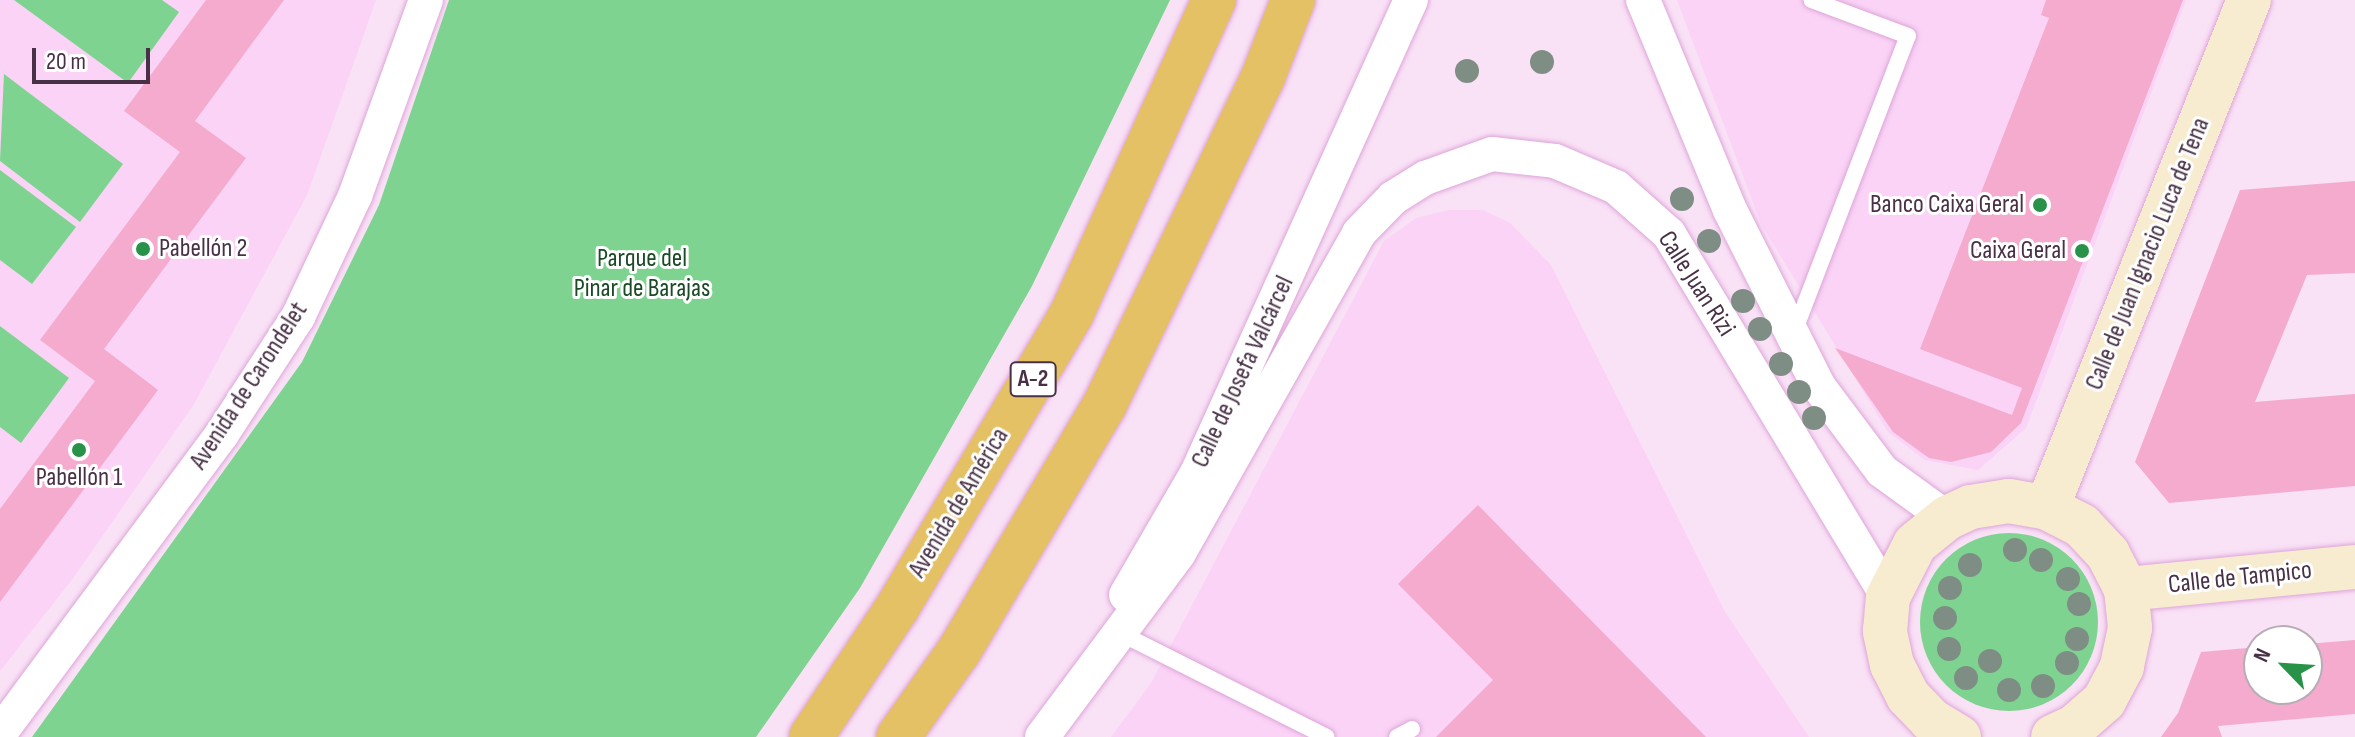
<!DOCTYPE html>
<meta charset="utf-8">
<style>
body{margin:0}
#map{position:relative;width:2355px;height:737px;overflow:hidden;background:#f9e1f6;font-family:"Sofia Sans Condensed",sans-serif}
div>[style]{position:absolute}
.built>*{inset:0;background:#fad3f6}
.green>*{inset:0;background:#7fd390}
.round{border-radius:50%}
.building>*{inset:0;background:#f4abce}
.roads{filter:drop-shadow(0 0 2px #dea5d9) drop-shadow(0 0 2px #dea5d9)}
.lane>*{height:16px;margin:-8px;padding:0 8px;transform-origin:8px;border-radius:8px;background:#fff}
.street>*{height:34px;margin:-17px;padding:0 17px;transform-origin:17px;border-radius:17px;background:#fff}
.secondary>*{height:44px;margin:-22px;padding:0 22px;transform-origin:22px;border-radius:22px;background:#f7ecd0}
.highway>*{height:44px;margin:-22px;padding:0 22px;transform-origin:22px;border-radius:22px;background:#e4c164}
.trees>*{width:24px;height:24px;margin:-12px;border-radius:50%;background:#7f8e84}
.dots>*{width:22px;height:22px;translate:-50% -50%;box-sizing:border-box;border:4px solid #fff;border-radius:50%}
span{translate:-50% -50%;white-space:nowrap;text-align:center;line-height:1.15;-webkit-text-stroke:6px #fff;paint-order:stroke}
.shield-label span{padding:2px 6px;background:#fff;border:2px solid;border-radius:6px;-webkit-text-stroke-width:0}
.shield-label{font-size:24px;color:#483146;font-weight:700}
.poi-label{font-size:26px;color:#483146}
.right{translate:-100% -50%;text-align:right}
.left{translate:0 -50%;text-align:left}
.street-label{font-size:26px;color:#483146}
.park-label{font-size:26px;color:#1b4a27}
.north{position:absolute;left:2243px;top:625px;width:80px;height:80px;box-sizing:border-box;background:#fff;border:2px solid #b6adb5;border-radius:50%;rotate:295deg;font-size:22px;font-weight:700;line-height:32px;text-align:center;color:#483146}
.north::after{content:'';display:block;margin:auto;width:28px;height:36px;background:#299249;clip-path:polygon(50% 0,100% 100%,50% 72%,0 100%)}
.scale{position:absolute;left:32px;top:48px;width:118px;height:36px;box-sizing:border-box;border:4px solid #483146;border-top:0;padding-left:10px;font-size:24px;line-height:28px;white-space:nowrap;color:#483146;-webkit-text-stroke:6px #fff;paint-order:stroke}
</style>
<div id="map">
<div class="built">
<i style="clip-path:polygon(0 0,376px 0,307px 195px,194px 404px,74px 577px,0 671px)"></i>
<i style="clip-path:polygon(1677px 0,2186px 0,2026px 428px,1978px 470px,1925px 460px,1888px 432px,1761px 224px)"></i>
<i style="clip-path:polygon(1448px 210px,1483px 210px,1510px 223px,1551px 265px,1725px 612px,1809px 737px,1111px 737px,1151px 683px,1384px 241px,1416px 218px)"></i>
</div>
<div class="green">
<i style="clip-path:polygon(14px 0,162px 0,179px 12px,128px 83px)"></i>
<i style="clip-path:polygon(449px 0,1170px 0,1032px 286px,860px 588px,756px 737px,32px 737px,302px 362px,379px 205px)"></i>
<i style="clip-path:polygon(4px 74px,123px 164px,80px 222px,0 161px)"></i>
<i style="clip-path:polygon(0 170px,76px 227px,32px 284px,0 260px)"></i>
<i style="clip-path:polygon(0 326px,69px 378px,21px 443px,0 427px)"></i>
<i class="round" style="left:1920px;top:533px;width:178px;height:178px"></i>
</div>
<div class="building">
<i style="clip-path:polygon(206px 0,284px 0,195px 121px,246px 158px,104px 349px,158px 390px,0 602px,0 509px,95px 381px,40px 340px,180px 152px,124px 111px)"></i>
<i style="clip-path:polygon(2046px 0,2183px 0,2021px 423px,1991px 452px,1951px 462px,1929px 458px,1893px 432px,1835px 348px,2012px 415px,2022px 388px,1920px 349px,2049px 18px,2041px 15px)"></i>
<i style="clip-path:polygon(2355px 181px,2355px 273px,2307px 275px,2255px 402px,2355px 394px,2355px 486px,2169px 503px,2135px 462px,2240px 190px)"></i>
<i style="clip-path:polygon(1478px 505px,1573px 602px,1706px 737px,1436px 737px,1493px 680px,1398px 584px)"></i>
<i style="clip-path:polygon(2355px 640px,2355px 714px,2218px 726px,2222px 737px,2161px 737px,2178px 713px,2201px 652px,2259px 647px,2259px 689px,2307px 689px,2307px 644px)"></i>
</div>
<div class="roads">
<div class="lane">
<i style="left:1793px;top:335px;width:320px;rotate:-69deg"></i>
<i style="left:1908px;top:36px;width:103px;rotate:-159.6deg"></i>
<i style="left:1122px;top:634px;width:229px;rotate:26.7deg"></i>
<i style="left:1397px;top:737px;width:17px;rotate:-28deg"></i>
</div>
<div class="street">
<i style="left:1643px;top:0;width:227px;rotate:67.5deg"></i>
<i style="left:1730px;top:210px;width:198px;rotate:63.3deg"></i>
<i style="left:1819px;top:387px;width:105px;rotate:53.1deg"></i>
<i style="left:1882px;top:471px;width:80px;rotate:35.9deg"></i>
<i style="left:1126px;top:595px;width:141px;rotate:-59.8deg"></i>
<i style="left:1197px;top:473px;width:519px;rotate:-65.66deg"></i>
<i style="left:0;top:733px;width:372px;rotate:-53.4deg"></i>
<i style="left:222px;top:434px;width:140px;rotate:-57deg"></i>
<i style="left:298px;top:317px;width:134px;rotate:-64.8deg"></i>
<i style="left:355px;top:196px;width:208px;rotate:-70.1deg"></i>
<i style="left:1042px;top:737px;width:229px;rotate:-53.3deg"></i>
<i style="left:1179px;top:553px;width:367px;rotate:-60.6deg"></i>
<i style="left:1359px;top:233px;width:49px;rotate:-45.8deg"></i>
<i style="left:1393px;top:198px;width:38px;rotate:-32deg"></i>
<i style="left:1425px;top:178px;width:71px;rotate:-19.7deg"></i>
<i style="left:1492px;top:154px;width:63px;rotate:6.3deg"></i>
<i style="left:1555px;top:161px;width:66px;rotate:23.1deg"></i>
<i style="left:1616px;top:187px;width:71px;rotate:41.6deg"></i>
<i style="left:1669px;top:234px;width:424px;rotate:58.9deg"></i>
</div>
<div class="secondary">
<i style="left:2047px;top:508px;width:547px;rotate:-68.32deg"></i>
<i style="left:2126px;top:589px;width:230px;rotate:-5.5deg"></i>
<i style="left:1959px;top:737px;width:33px;rotate:-149deg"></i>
<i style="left:1931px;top:720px;width:33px;rotate:-134deg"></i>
<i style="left:1908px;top:696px;width:35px;rotate:-117deg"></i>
<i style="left:1892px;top:665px;width:35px;rotate:-102deg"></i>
<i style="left:1885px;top:631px;width:34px;rotate:-85deg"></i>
<i style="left:1888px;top:597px;width:59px;rotate:-63deg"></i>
<i style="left:1915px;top:544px;width:41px;rotate:-39.1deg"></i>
<i style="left:1947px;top:518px;width:26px;rotate:-25deg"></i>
<i style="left:1971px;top:507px;width:38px;rotate:-9deg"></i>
<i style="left:2009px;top:501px;width:39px;rotate:10deg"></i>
<i style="left:2047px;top:508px;width:39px;rotate:27deg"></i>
<i style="left:2082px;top:526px;width:38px;rotate:47deg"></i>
<i style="left:2108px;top:554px;width:39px;rotate:63deg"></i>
<i style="left:2126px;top:589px;width:39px;rotate:84deg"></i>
<i style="left:2130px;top:628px;width:40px;rotate:102deg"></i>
<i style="left:2122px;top:667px;width:38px;rotate:118deg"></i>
<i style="left:2104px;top:701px;width:40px;rotate:139deg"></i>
<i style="left:2074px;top:727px;width:23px;rotate:155deg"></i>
</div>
<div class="highway">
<i style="left:811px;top:737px;width:155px;rotate:-56.3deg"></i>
<i style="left:897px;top:608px;width:343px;rotate:-59.3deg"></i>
<i style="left:1072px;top:313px;width:344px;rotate:-65.6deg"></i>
<i style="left:898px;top:737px;width:105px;rotate:-54.7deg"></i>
<i style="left:959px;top:651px;width:285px;rotate:-59.4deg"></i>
<i style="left:1104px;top:406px;width:365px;rotate:-64.2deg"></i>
<i style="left:1263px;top:77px;width:83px;rotate:-68.7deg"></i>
</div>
</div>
<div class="trees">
<i style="left:1542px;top:62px"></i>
<i style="left:1467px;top:71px"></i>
<i style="left:1682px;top:199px"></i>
<i style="left:1709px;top:241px"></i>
<i style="left:1743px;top:301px"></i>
<i style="left:1760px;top:329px"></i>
<i style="left:1781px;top:364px"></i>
<i style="left:1799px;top:392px"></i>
<i style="left:1814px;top:418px"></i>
<i style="left:2015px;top:550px"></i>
<i style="left:2041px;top:560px"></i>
<i style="left:1970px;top:565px"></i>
<i style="left:2068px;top:579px"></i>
<i style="left:1950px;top:588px"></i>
<i style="left:2079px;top:604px"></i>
<i style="left:1945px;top:618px"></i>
<i style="left:2077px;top:639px"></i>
<i style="left:1949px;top:649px"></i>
<i style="left:1990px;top:661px"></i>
<i style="left:2067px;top:663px"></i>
<i style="left:1966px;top:678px"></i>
<i style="left:2043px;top:686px"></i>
<i style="left:2009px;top:690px"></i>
</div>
<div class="dots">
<i style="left:2040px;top:205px;background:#299249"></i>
<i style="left:143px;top:249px;background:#299249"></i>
<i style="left:2082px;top:251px;background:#299249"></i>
<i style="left:79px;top:450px;background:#299249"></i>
</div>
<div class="shield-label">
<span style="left:1033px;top:379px">A-2</span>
</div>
<div class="poi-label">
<span class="right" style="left:2024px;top:205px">Banco Caixa Geral</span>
<span class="left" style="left:159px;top:249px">Pabellón 2</span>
<span class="right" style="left:2066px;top:251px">Caixa Geral</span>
<span style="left:79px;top:478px">Pabellón 1</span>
</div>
<div class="street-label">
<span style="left:2148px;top:254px;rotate:-68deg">Calle de Juan Ignacio Luca de Tena</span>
<span style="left:1696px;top:284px;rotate:57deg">Calle Juan Rizi</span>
<span style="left:1243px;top:372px;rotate:-65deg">Calle de Josefa Valcárcel</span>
<span style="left:249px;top:386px;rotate:-57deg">Avenida de Carondelet</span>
<span style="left:959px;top:503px;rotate:-59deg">Avenida de América</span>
<span style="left:2240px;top:578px;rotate:-6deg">Calle de Tampico</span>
</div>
<div class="park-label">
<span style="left:642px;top:274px">Parque del<br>Pinar de Barajas</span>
</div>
<div class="north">N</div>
<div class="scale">20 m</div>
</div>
